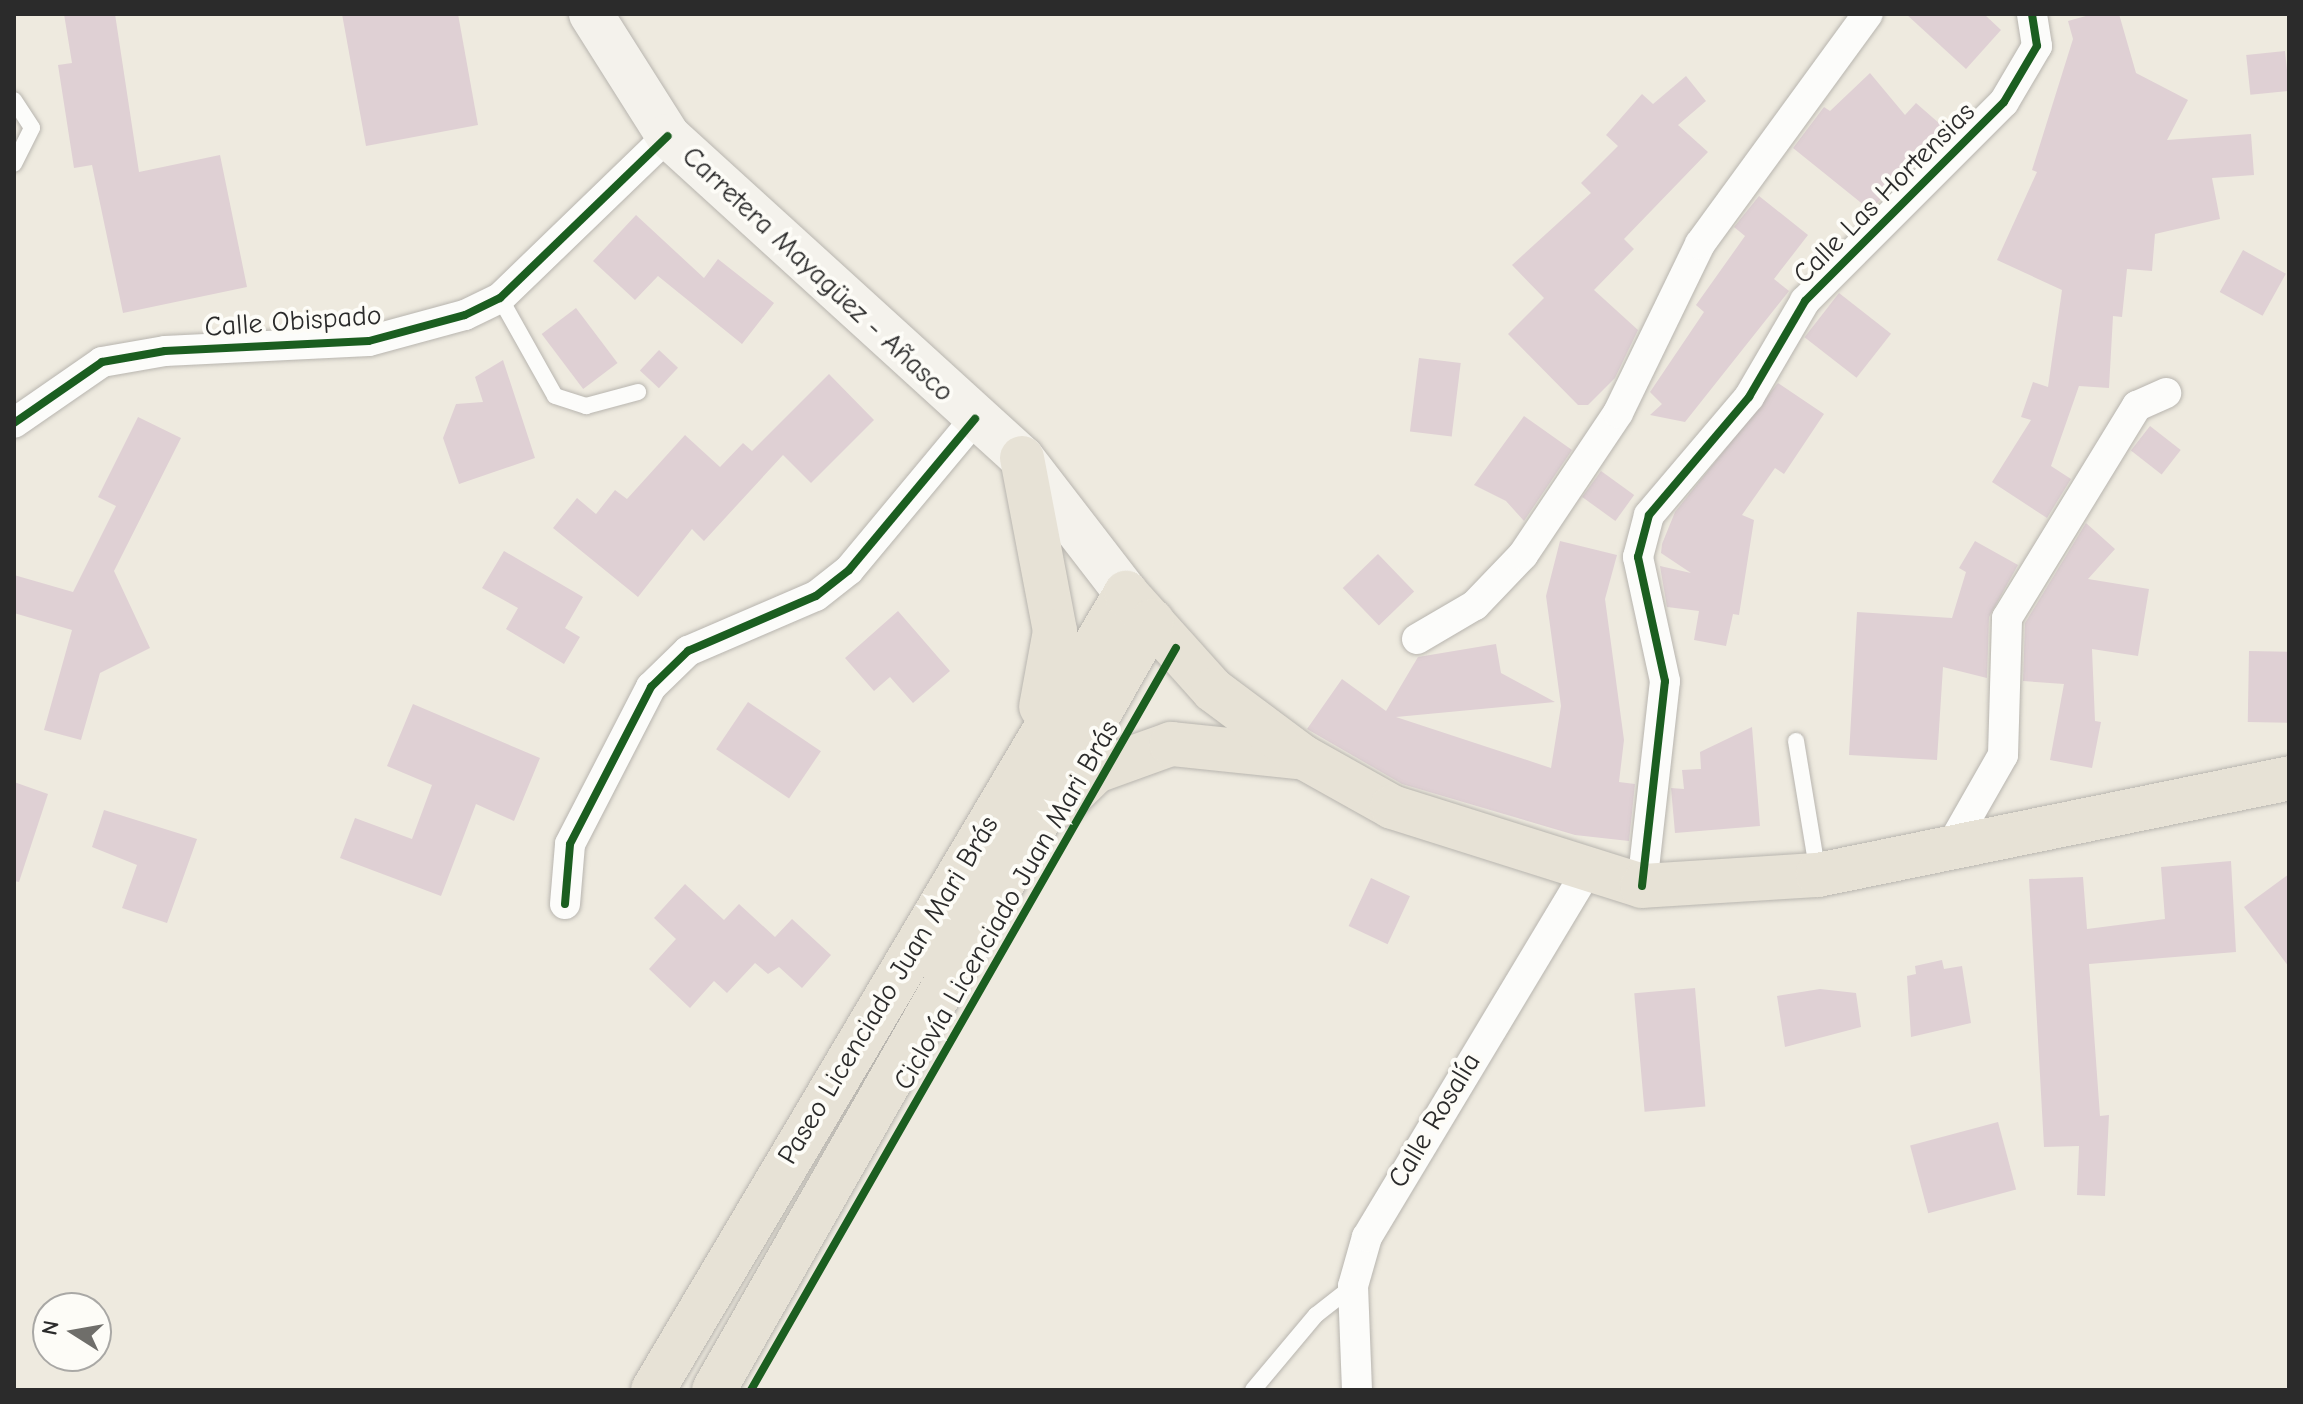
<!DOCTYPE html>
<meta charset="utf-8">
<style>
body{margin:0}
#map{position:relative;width:2303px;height:1404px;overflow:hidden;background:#eeeadf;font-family:"Comic Neue",sans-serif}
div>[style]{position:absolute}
.building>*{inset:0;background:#dfd0d4;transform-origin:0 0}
.roads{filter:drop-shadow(0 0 2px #b8b5af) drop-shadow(0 0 2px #b8b5af)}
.lane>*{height:16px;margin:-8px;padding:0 8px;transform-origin:8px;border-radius:8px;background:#fcfcfa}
.street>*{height:30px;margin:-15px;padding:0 15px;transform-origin:15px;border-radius:15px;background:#fcfcfa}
.secondary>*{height:44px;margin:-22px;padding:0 22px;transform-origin:22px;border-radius:22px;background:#f4f2ec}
.primary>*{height:44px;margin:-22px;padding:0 22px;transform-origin:22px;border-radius:22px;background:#e7e2d6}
.cycleway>*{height:8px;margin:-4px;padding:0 4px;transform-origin:4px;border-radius:4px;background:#1b5e20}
span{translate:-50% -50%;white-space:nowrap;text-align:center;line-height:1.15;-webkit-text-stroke:8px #fdfcf7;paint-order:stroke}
.street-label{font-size:28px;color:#2b2b2b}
.frame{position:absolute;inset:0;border:16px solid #2b2b2b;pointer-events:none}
.north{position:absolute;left:32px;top:1292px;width:80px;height:80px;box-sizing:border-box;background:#fdfcf7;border:2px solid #a9a8a5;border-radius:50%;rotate:281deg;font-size:22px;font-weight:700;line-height:32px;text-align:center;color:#2b2b2b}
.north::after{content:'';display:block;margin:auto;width:28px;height:36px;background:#6f6e6a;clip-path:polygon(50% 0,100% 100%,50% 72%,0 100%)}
</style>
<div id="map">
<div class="building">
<i style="clip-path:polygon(64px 14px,115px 14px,139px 172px,220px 155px,247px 287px,123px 313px,92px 165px,74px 168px,58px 65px,72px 63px)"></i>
<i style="clip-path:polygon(342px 14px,458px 14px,478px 125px,366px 146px)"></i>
<i style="clip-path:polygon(1906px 14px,1984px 14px,2001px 30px,1966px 69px)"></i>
<i style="clip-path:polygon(2093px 14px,2119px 14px,2136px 73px,2188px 100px,2167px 140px,2251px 134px,2254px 175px,2212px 178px,2220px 219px,2155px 234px,2152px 271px,2127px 269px,2122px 317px,2113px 316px,2109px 388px,2079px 386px,2051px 466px,2071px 479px,2047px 518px,1992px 482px,2031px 420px,2021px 417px,2033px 382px,2048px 387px,2062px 290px,1997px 260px,2037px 172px,2032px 170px,2073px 39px,2068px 21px)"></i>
<i style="left:2285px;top:51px;width:40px;height:39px;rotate:84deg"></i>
<i style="clip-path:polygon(1870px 73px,1905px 115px,1916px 103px,1948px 131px,1870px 210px,1793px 148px,1824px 107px,1830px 111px)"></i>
<i style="clip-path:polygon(1686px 76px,1706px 101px,1678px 125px,1708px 152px,1624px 239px,1634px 249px,1594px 290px,1638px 330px,1615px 378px,1588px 405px,1578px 405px,1508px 334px,1544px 298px,1512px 265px,1591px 193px,1581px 183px,1618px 146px,1606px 135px,1642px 94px,1653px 104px)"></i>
<i style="clip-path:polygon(1759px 196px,1808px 235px,1774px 279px,1789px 291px,1685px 422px,1650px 415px,1662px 404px,1650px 392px,1704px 312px,1696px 305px,1745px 236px,1734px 227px)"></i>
<i style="clip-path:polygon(636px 215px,704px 278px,718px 259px,774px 303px,742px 344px,658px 276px,635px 300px,593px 261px)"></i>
<i style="left:2243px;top:250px;width:49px;height:48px;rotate:29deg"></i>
<i style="left:1839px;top:293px;width:66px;height:56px;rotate:38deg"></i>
<i style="left:576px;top:308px;width:69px;height:43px;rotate:53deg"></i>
<i style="left:659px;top:350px;width:26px;height:28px;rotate:43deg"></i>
<i style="left:1419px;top:358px;width:42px;height:74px;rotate:7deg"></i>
<i style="clip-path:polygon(503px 360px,535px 458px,459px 484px,443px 438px,456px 404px,483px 402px,475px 377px)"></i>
<i style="clip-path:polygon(829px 374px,874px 420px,811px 483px,783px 455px,704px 541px,692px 529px,638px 597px,553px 528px,577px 498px,596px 514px,615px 490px,627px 499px,685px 435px,720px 467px,743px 443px,752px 451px)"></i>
<i style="clip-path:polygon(1778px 383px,1824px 414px,1784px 474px,1775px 468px,1742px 515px,1754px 520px,1739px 615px,1733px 614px,1726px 646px,1694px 640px,1699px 611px,1667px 607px,1660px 566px,1691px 573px,1661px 553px,1662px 544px,1675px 512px)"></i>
<i style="clip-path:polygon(1524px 416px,1572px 450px,1524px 521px,1506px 501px,1474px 485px)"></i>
<i style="clip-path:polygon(138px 417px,181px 438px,114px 571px,150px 648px,100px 673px,81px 740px,44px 730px,72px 630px,14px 613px,14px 575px,73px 592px,116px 506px,98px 497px)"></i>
<i style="left:2150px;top:426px;width:39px;height:31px;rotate:38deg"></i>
<i style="left:1601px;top:471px;width:41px;height:32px;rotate:36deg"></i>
<i style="clip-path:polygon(2086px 523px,2115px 549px,2088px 579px,2149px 589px,2138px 656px,2092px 649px,2095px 721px,2101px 722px,2092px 768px,2050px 760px,2064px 684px,2023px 681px,2025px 623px)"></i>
<i style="clip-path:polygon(1560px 541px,1617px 555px,1605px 599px,1624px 740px,1619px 782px,1635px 784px,1629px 841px,1575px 835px,1402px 784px,1307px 729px,1342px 679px,1386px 711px,1418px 657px,1496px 644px,1501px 673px,1555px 702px,1396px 717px,1551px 768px,1561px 706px,1546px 596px)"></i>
<i style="clip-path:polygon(1975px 541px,2018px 565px,1989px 617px,1987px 678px,1943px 667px,1937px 760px,1849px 755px,1857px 612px,1952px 618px,1966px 572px,1959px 568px)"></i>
<i style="clip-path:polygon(504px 551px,583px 597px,565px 628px,580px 637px,564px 664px,506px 629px,518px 608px,482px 588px)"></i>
<i style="left:1378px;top:554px;width:52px;height:49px;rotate:46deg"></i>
<i style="clip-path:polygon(898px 611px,950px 671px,913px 703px,890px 677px,874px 691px,845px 658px)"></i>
<i style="left:2249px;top:651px;width:40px;height:71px;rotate:1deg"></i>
<i style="left:748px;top:702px;width:88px;height:57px;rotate:34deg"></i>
<i style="clip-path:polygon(413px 704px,540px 758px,514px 821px,476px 804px,441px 896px,340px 858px,355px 818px,412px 839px,432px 785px,387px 766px)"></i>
<i style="clip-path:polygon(1752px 727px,1760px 826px,1675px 833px,1671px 788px,1684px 789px,1682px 770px,1701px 769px,1700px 752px)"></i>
<i style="clip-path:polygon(14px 782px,48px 794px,19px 882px,14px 881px)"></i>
<i style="clip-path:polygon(104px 810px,197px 839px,167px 923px,122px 908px,137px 865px,92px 847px)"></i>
<i style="clip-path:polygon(2231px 861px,2236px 952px,2089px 964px,2100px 1116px,2109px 1115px,2105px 1196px,2077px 1195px,2079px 1146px,2044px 1147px,2029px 879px,2083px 877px,2087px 929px,2165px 919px,2161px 867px)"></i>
<i style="clip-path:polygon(2289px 874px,2289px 967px,2244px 907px)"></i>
<i style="left:1371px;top:878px;width:43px;height:53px;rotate:25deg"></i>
<i style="clip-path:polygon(685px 884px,724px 920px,739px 904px,775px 937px,792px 919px,831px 955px,802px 988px,779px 967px,768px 974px,755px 963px,727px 993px,714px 981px,690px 1008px,649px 969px,676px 939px,654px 918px)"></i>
<i style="clip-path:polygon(1942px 960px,1944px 969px,1962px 966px,1971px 1023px,1911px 1037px,1907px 976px,1916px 974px,1915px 966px)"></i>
<i style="left:1695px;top:988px;width:119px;height:61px;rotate:85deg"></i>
<i style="clip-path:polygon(1820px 989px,1856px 993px,1861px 1027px,1785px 1047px,1777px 996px)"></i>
<i style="left:1998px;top:1122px;width:70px;height:91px;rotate:75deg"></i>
</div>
<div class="roads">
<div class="lane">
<i style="left:14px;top:100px;width:33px;rotate:57deg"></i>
<i style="left:32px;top:128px;width:40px;rotate:116.6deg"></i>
<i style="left:500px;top:298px;width:112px;rotate:60.7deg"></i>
<i style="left:555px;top:396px;width:33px;rotate:18deg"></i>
<i style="left:586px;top:406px;width:54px;rotate:-15.1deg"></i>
<i style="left:1796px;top:741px;width:135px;rotate:80.6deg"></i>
<i style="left:1253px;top:1390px;width:98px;rotate:-50deg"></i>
<i style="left:1316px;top:1315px;width:47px;rotate:-38.1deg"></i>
</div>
<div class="street">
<i style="left:14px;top:423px;width:107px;rotate:-34.7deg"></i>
<i style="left:102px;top:362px;width:64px;rotate:-9.9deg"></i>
<i style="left:165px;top:351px;width:204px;rotate:-2.8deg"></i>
<i style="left:369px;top:341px;width:99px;rotate:-15.2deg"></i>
<i style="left:465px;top:315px;width:39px;rotate:-26deg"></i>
<i style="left:500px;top:298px;width:233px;rotate:-44deg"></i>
<i style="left:1417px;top:639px;width:67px;rotate:-30.4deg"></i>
<i style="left:1475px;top:605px;width:69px;rotate:-46.2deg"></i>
<i style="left:1523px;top:555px;width:171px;rotate:-56.2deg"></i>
<i style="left:1618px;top:413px;width:188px;rotate:-64.1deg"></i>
<i style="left:1700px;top:244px;width:285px;rotate:-53.9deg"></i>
<i style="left:1950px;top:848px;width:107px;rotate:-60.3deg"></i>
<i style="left:2003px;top:755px;width:137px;rotate:-88.3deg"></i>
<i style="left:2007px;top:618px;width:249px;rotate:-58.5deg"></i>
<i style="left:2137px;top:406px;width:32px;rotate:-24deg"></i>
<i style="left:1642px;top:886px;width:206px;rotate:-83.6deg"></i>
<i style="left:1665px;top:681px;width:127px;rotate:-102.3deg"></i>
<i style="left:1638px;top:557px;width:43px;rotate:-75.3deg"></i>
<i style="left:1649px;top:515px;width:155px;rotate:-49.7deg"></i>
<i style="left:1749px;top:397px;width:111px;rotate:-59.7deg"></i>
<i style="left:1805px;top:301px;width:281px;rotate:-45deg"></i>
<i style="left:2004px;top:102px;width:65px;rotate:-59.5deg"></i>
<i style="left:2037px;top:46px;width:32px;rotate:-99deg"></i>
<i style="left:565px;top:904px;width:60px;rotate:-85.2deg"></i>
<i style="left:570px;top:844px;width:177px;rotate:-62.7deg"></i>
<i style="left:651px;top:687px;width:52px;rotate:-44.2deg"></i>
<i style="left:688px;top:651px;width:139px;rotate:-23.3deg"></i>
<i style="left:816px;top:596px;width:42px;rotate:-38.2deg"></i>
<i style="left:849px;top:570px;width:197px;rotate:-50.2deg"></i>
<i style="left:1357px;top:1390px;width:104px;rotate:-92.2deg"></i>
<i style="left:1353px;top:1286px;width:51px;rotate:-74.1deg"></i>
<i style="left:1367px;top:1237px;width:426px;rotate:-59deg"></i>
</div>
<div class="secondary">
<i style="left:591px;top:14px;width:144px;rotate:57.7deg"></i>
<i style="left:668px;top:136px;width:479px;rotate:42.3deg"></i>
<i style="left:1022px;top:458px;width:170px;rotate:52.4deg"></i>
</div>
<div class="primary">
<i style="left:1022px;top:458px;width:176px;rotate:79.2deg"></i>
<i style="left:1055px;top:631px;width:77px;rotate:100.4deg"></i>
<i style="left:1062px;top:804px;width:47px;rotate:-44.1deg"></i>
<i style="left:1096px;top:771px;width:80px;rotate:-19.8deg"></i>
<i style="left:1171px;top:744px;width:127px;rotate:5.9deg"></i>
<i style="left:653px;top:1390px;width:927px;rotate:-59.31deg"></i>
<i style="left:1126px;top:593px;width:130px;rotate:48.1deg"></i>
<i style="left:1213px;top:690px;width:112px;rotate:36.7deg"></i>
<i style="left:1303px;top:757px;width:102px;rotate:29.3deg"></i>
<i style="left:1392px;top:807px;width:262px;rotate:17.5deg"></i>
<i style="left:1642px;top:886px;width:176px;rotate:-3.6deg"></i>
<i style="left:1818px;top:875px;width:481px;rotate:-11.6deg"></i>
<i style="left:714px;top:1390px;width:885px;rotate:-60.34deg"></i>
</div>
</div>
<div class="cycleway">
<i style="left:14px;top:423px;width:107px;rotate:-34.7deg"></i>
<i style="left:102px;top:362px;width:64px;rotate:-9.9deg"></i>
<i style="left:165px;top:351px;width:204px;rotate:-2.8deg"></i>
<i style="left:369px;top:341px;width:99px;rotate:-15.2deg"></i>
<i style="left:465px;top:315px;width:39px;rotate:-26deg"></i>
<i style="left:500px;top:298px;width:233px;rotate:-44deg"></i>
<i style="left:1642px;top:886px;width:206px;rotate:-83.6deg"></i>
<i style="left:1665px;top:681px;width:127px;rotate:-102.3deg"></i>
<i style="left:1638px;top:557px;width:43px;rotate:-75.3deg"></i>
<i style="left:1649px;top:515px;width:155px;rotate:-49.7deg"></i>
<i style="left:1749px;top:397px;width:111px;rotate:-59.7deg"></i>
<i style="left:1805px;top:301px;width:281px;rotate:-45deg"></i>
<i style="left:2004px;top:102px;width:65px;rotate:-59.5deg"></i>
<i style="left:2037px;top:46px;width:32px;rotate:-99deg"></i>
<i style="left:565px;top:904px;width:60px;rotate:-85.2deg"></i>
<i style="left:570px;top:844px;width:177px;rotate:-62.7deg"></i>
<i style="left:651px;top:687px;width:52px;rotate:-44.2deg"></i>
<i style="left:688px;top:651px;width:139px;rotate:-23.3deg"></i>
<i style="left:816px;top:596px;width:42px;rotate:-38.2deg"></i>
<i style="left:849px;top:570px;width:197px;rotate:-50.2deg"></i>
<i style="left:751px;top:1390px;width:855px;rotate:-60.2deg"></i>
</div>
<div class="street-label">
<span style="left:1884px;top:193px;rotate:-45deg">Calle Las Hortensias</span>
<span style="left:818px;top:274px;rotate:43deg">Carretera Mayagüez - Añasco</span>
<span style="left:293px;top:321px;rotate:-4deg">Calle Obispado</span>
<span style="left:1006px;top:905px;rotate:-60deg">Ciclovía Licenciado Juan Mari Brás</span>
<span style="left:888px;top:990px;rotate:-59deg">Paseo Licenciado Juan Mari Brás</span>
<span style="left:1434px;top:1120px;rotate:-59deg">Calle Rosalía</span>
</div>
<div class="frame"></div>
<div class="north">N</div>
</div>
